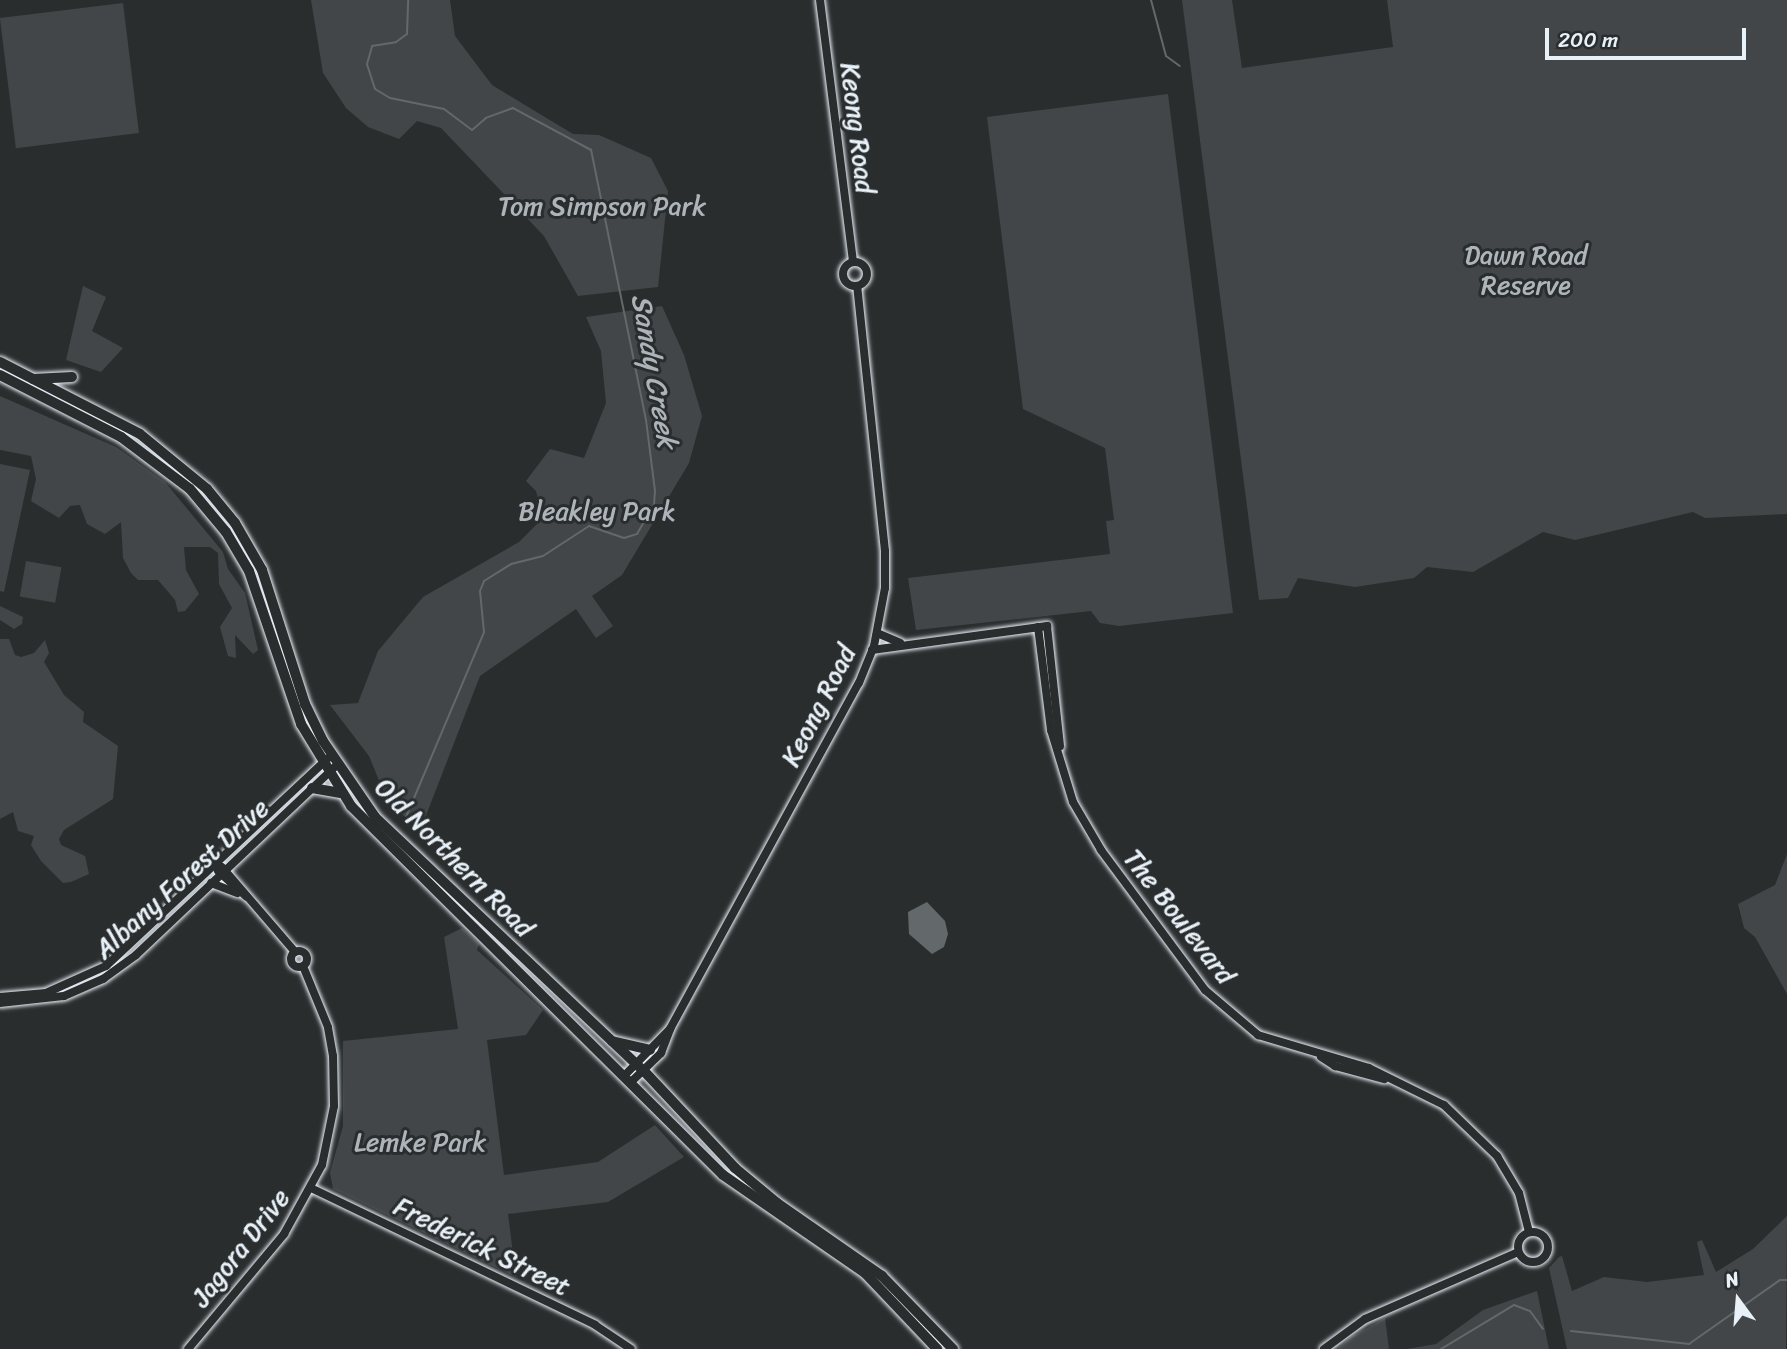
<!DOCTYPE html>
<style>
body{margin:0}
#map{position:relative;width:1787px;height:1349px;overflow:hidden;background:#2a2d2e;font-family:Sriracha,sans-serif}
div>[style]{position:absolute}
.green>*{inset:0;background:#424648;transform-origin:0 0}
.water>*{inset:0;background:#63686b}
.stream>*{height:2px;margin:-1px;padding:0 1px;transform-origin:1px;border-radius:1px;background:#63686b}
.roads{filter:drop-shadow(0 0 2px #e8f1f8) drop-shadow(0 0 2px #e8f1f8)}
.secondary>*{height:8px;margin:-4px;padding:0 4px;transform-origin:4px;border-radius:4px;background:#2a2d2e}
.secondary>.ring{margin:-4px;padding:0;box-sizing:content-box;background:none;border:8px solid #2a2d2e;border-radius:50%}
.highway>*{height:10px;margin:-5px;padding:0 5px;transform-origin:5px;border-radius:5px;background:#2a2d2e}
span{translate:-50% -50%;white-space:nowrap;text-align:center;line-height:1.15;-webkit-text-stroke:6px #2a2d2e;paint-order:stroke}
.street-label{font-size:26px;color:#e8f1f8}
.park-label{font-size:26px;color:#aeb5ba}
.water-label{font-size:28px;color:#acb3b9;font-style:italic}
.north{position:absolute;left:1703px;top:1265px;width:70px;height:70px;-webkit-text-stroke:5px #2a2d2e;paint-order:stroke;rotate:344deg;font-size:19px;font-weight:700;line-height:28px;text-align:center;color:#e8f1f8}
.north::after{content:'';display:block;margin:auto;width:24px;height:32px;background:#e8f1f8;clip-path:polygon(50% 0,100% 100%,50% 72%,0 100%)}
.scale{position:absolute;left:1545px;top:28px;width:201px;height:32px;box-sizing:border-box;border:4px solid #e8f1f8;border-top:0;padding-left:9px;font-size:21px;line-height:24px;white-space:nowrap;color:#e8f1f8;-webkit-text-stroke:5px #2a2d2e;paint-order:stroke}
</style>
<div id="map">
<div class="green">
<i style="clip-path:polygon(311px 0,450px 0,455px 36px,492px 85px,573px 134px,599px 135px,651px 158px,668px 191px,658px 287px,578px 296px,544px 236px,441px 128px,417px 121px,399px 139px,368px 127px,346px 108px,323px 73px)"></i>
<i style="clip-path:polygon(1182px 0,1232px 0,1242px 68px,1393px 47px,1387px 0,1787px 0,1787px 514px,1705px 518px,1693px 512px,1575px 540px,1543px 532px,1473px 572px,1427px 567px,1414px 578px,1355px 587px,1298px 578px,1288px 598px,1259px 600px)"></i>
<i style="left:123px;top:3px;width:131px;height:124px;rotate:83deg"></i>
<i style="clip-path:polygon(1168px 94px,1233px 613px,1119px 626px,1100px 623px,1091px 611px,916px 630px,908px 578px,1110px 554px,1106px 521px,1114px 520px,1105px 448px,1023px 409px,987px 117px)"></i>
<i style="clip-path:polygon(83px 286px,106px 297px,92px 331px,123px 348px,101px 372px,66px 360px)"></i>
<i style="clip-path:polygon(662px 306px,684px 355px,702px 416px,689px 463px,622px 575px,592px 596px,613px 626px,596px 638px,576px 609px,480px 676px,420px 831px,387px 800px,369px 756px,330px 705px,358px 703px,378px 651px,423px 597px,519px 542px,543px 518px,536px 491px,526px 481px,550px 449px,584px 458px,606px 403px,601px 351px,586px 317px)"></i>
<i style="clip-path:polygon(0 396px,116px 447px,165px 482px,223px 552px,228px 569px,245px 593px,258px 650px,253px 654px,235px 635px,236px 658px,228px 656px,220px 627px,232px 608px,219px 584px,218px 553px,210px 547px,184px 547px,186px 570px,199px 594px,185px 611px,178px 612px,175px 600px,158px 580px,138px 580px,131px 573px,123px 558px,121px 522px,105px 534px,87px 524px,80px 505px,70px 506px,59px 518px,31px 501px,36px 479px,31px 456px,0 450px)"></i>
<i style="clip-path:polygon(0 464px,30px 470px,4px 592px,0 591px)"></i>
<i style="left:26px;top:561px;width:36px;height:36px;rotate:10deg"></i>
<i style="clip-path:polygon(0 606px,23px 617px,22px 624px,14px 629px,0 620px)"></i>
<i style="clip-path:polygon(0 639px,9px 639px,15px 655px,21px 657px,34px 653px,45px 640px,49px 653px,44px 662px,64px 695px,84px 712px,83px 722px,118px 746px,113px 799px,64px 830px,59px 839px,61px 845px,85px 856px,89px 874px,71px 882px,63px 883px,41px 861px,31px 845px,34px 836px,18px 831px,13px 812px,0 819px)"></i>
<i style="clip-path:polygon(1787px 854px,1787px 994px,1755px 937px,1744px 928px,1738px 904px,1775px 885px)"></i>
<i style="clip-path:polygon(462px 928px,479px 944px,477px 950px,543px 1010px,526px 1035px,487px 1040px,504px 1175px,598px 1162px,655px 1125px,684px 1157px,608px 1202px,508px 1214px,516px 1277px,333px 1189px,330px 1173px,343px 1126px,343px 1041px,458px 1029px,444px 937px)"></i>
<i style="clip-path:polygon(1787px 1216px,1786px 1349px,1567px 1349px,1549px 1268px,1559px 1257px,1562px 1256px,1572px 1291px,1604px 1277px,1647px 1282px,1704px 1275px,1697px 1242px,1702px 1240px,1716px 1272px,1753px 1249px)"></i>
<i style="clip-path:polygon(1537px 1291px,1549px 1349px,1407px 1349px,1436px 1344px,1483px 1310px)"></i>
<i style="clip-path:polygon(1385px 1318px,1389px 1349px,1338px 1349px,1351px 1337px)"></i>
</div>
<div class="water">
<i style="clip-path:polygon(927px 902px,945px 921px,948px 934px,944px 947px,932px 954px,909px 934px,908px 912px)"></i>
</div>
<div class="stream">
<i style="left:1151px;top:0;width:58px;rotate:75deg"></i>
<i style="left:1166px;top:56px;width:17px;rotate:36deg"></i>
<i style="left:406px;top:817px;width:201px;rotate:-67.1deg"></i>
<i style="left:484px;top:632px;width:41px;rotate:-95.6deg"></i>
<i style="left:480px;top:591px;width:11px;rotate:-68deg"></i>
<i style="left:484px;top:581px;width:32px;rotate:-32deg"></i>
<i style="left:511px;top:564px;width:33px;rotate:-14deg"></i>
<i style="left:543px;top:556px;width:55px;rotate:-33.1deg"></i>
<i style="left:589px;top:526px;width:37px;rotate:19deg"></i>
<i style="left:624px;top:538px;width:14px;rotate:-17deg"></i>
<i style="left:637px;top:534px;width:34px;rotate:-60deg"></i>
<i style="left:654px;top:505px;width:14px;rotate:-86deg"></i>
<i style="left:655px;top:491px;width:72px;rotate:-97.2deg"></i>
<i style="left:646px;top:420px;width:276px;rotate:-101.5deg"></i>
<i style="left:591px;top:150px;width:89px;rotate:-151.7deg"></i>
<i style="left:513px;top:108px;width:29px;rotate:160deg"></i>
<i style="left:486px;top:118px;width:18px;rotate:139deg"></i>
<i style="left:472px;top:130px;width:35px;rotate:-143deg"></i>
<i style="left:444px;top:109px;width:55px;rotate:-168.5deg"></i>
<i style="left:390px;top:98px;width:17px;rotate:-149deg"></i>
<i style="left:375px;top:89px;width:26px;rotate:-108deg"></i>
<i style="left:367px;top:64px;width:19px;rotate:-74deg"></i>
<i style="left:372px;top:46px;width:24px;rotate:-9deg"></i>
<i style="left:396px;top:42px;width:14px;rotate:-36deg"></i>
<i style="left:407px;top:34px;width:34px;rotate:-88deg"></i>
<i style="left:1571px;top:1331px;width:119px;rotate:6.3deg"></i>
<i style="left:1689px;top:1344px;width:111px;rotate:-35.1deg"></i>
<i style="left:1780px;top:1280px;width:7px"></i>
<i style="left:1441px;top:1349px;width:85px;rotate:-31.1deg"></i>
<i style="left:1514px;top:1305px;width:17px;rotate:21deg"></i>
<i style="left:1530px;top:1311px;width:22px;rotate:54deg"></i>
</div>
<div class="roads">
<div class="secondary">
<i style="left:820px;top:0;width:264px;rotate:82.8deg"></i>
<i class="ring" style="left:843px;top:262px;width:16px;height:16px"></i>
<i style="left:1038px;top:627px;width:104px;rotate:82.8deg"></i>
<i style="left:1051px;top:730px;width:75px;rotate:73deg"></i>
<i style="left:1073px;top:802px;width:56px;rotate:59.7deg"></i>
<i style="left:1101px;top:850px;width:174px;rotate:53.4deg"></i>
<i style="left:1205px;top:990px;width:70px;rotate:40.3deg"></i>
<i style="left:1258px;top:1035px;width:116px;rotate:16.6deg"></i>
<i style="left:1369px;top:1068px;width:84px;rotate:26.3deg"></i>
<i style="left:1444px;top:1105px;width:74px;rotate:43.9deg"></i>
<i style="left:1497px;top:1156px;width:43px;rotate:59.3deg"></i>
<i style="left:1519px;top:1193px;width:40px;rotate:75.6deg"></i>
<i style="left:877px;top:633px;width:25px;rotate:23deg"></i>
<i style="left:872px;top:650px;width:177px;rotate:-7.8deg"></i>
<i style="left:1047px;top:626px;width:121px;rotate:83.8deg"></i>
<i style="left:222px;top:867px;width:112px;rotate:49.3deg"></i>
<i style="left:218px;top:871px;width:38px;rotate:42deg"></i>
<i style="left:211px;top:883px;width:28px;rotate:21deg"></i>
<i class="ring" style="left:291px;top:951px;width:8px;height:8px"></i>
<i style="left:0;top:997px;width:46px;rotate:-5deg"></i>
<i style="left:46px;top:993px;width:66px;rotate:-24.2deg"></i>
<i style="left:106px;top:966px;width:304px;rotate:-43.1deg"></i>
<i style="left:0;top:1003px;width:64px;rotate:-6.2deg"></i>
<i style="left:64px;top:996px;width:43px;rotate:-23.6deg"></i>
<i style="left:103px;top:979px;width:41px;rotate:-36deg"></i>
<i style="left:136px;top:955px;width:277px;rotate:-43.4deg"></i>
<i style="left:1321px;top:1057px;width:17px;rotate:33deg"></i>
<i style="left:1335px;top:1066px;width:51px;rotate:14.9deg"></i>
<i style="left:624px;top:1076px;width:66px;rotate:-45.6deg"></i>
<i style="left:670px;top:1029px;width:394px;rotate:-61.4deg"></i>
<i style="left:859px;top:683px;width:40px;rotate:-68deg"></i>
<i style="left:874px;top:646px;width:59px;rotate:-79.3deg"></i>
<i style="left:885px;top:588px;width:37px;rotate:-90deg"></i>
<i style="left:885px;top:551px;width:266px;rotate:-96deg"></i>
<i style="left:631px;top:1082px;width:42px;rotate:-44deg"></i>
<i style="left:661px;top:1053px;width:26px;rotate:-69deg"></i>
<i style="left:313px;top:1189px;width:313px;rotate:25.7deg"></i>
<i style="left:595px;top:1325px;width:43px;rotate:33.7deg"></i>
<i class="ring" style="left:1518px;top:1232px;width:22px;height:22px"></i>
<i style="left:188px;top:1349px;width:150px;rotate:-50.1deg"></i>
<i style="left:284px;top:1234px;width:79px;rotate:-61.2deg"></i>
<i style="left:322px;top:1165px;width:60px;rotate:-78.5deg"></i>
<i style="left:334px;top:1106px;width:50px;rotate:-91.1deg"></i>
<i style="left:333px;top:1056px;width:29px;rotate:-100deg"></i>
<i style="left:328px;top:1027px;width:66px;rotate:-112.3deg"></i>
<i style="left:1324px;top:1349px;width:51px;rotate:-36.2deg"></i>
<i style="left:1365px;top:1319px;width:167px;rotate:-23.6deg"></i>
</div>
<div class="highway">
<i style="left:0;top:362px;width:157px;rotate:27.2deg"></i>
<i style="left:140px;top:434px;width:87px;rotate:39.4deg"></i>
<i style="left:207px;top:489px;width:44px;rotate:50.5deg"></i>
<i style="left:235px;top:523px;width:54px;rotate:60.1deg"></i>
<i style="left:262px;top:570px;width:141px;rotate:72.2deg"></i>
<i style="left:305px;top:704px;width:41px;rotate:64.1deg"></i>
<i style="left:323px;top:741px;width:92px;rotate:55.6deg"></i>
<i style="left:375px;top:817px;width:370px;rotate:43.4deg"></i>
<i style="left:644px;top:1071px;width:133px;rotate:46.8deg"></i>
<i style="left:735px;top:1168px;width:55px;rotate:39.8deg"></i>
<i style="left:777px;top:1203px;width:128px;rotate:34.8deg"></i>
<i style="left:882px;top:1276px;width:102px;rotate:45.8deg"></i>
<i style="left:0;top:375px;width:136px;rotate:27.1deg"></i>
<i style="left:121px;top:437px;width:86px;rotate:37deg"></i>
<i style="left:190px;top:489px;width:56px;rotate:50.1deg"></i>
<i style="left:226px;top:532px;width:45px;rotate:59.5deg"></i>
<i style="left:249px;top:571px;width:162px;rotate:71.2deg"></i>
<i style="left:301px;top:724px;width:96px;rotate:58.6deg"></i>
<i style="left:351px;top:806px;width:524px;rotate:44.77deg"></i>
<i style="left:723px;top:1175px;width:173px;rotate:34.6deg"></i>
<i style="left:865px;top:1273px;width:105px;rotate:46.5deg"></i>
<i style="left:33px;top:379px;width:39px;rotate:-3deg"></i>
<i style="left:312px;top:788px;width:29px;rotate:10deg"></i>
<i style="left:612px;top:1041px;width:39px;rotate:13deg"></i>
</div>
</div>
<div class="street-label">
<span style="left:857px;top:128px;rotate:83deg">Keong Road</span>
<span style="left:819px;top:706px;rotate:-63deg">Keong Road</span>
<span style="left:454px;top:858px;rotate:45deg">Old Northern Road</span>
<span style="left:182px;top:879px;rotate:-42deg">Albany Forest Drive</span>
<span style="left:1179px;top:917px;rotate:52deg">The Boulevard</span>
<span style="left:482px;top:1247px;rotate:26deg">Frederick Street</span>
<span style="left:241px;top:1248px;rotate:-52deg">Jagora Drive</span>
</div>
<div class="park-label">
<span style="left:602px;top:207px">Tom Simpson Park</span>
<span style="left:1526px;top:271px">Dawn Road<br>Reserve</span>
<span style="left:597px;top:512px">Bleakley Park</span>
<span style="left:420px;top:1143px">Lemke Park</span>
</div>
<div class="water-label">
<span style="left:654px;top:371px;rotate:80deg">Sandy Creek</span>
</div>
<div class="north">N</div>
<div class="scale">200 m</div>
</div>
